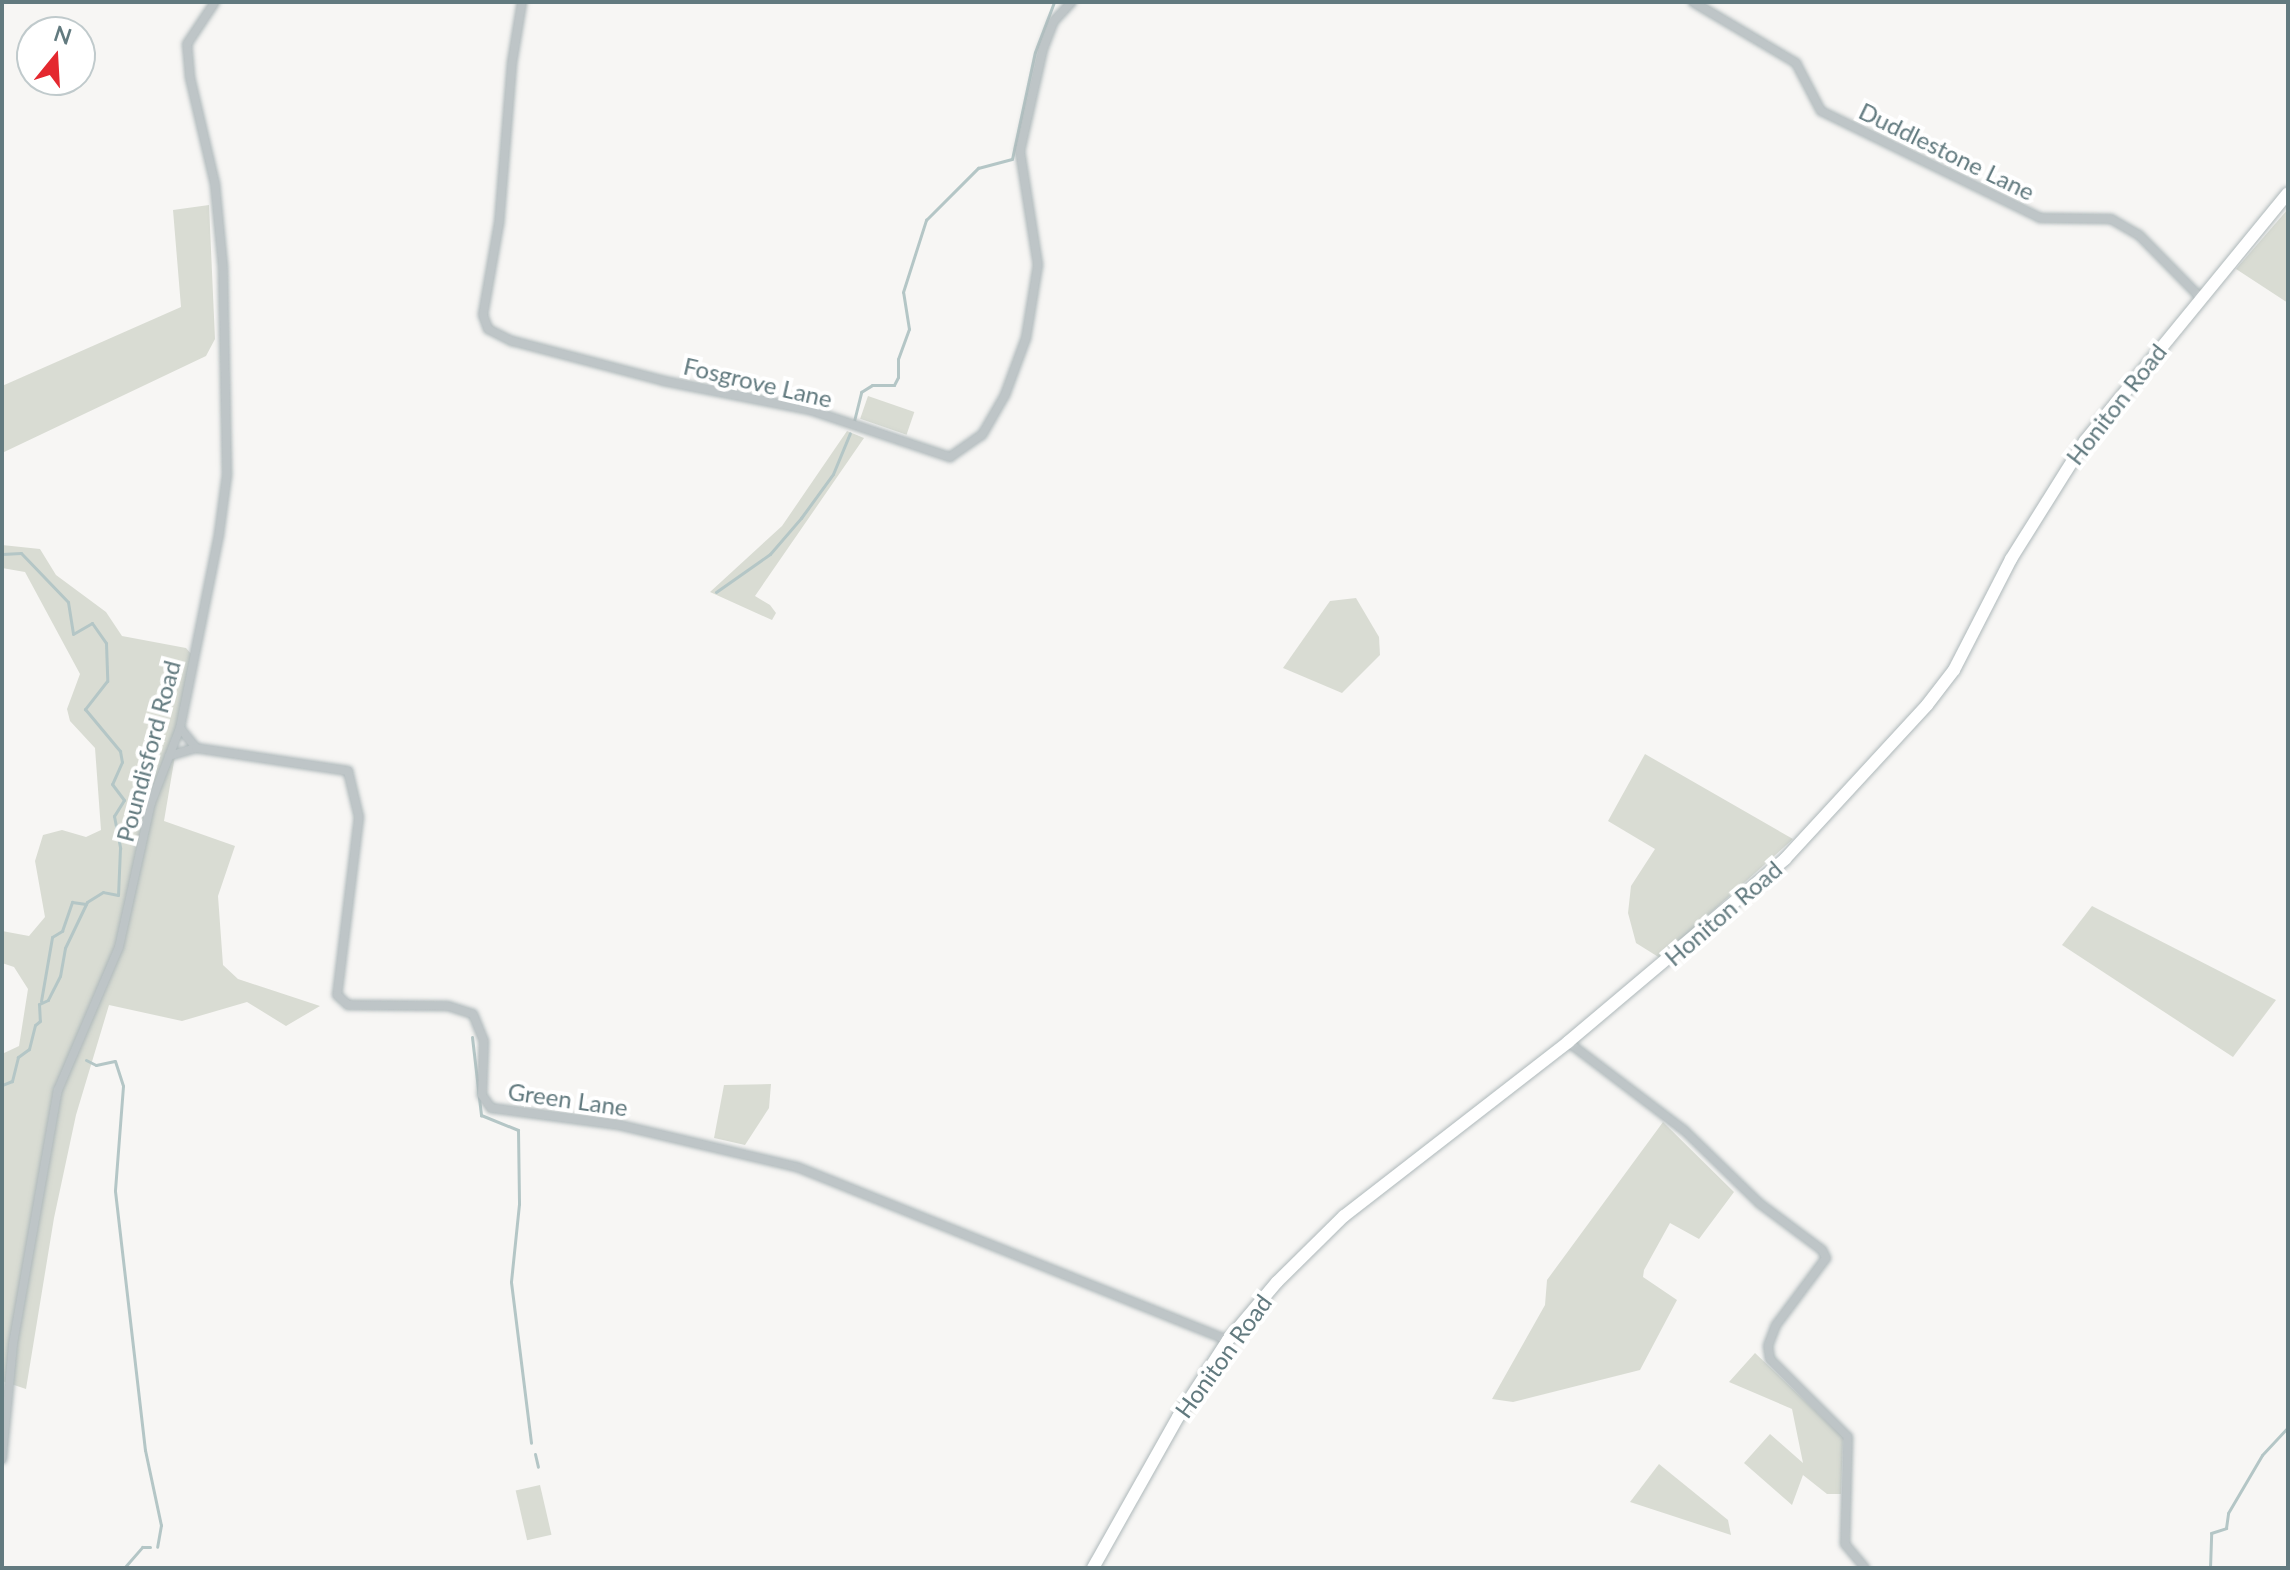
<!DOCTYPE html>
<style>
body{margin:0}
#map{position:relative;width:2290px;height:1570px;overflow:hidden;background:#f7f6f4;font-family:Lato,sans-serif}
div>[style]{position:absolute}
.green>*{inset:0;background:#d9dcd3;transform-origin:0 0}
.stream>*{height:3px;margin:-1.5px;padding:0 1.5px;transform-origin:1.5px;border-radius:1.5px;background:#b4c6c6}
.roads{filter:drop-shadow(0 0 2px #aeb8ba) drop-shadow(0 0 2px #aeb8ba)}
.minor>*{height:8px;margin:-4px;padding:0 4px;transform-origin:4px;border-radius:4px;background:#bec5c7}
.secondary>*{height:12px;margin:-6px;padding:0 6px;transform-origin:6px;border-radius:6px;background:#fff}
span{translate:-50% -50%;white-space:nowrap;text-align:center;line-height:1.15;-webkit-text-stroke:8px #fff;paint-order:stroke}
.street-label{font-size:24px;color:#627a7f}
.frame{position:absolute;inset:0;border:4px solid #627a7f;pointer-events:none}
.north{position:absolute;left:16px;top:16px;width:80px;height:80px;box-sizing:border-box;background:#fff;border:2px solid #c0cacc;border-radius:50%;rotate:18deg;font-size:22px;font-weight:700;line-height:32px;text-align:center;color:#627a7f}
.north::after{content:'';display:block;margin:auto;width:28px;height:36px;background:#e4282f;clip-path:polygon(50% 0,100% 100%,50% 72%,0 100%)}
</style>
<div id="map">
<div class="green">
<i style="clip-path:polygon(209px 205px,215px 339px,206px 356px,2px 453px,2px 386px,181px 307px,173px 210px)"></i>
<i style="clip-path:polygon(2288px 209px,2288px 303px,2236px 269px)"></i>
<i style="left:868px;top:396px;width:49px;height:24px;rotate:19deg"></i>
<i style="clip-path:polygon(847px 431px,864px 438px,755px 596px,770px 605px,776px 613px,772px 620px,710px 592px,782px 526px)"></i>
<i style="clip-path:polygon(2px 545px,40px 549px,56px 575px,106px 612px,122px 636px,186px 648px,192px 655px,164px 821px,235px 846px,218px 896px,223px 965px,238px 979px,320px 1006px,286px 1026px,247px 1002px,182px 1021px,109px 1005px,76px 1115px,54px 1218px,26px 1389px,2px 1381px,2px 1054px,19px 1046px,28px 989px,14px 967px,2px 963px,2px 931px,29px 936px,45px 917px,35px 861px,43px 835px,62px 830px,86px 837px,101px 830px,95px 748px,70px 721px,67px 709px,80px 674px,25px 572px,2px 568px)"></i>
<i style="clip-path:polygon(1356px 598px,1379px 637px,1380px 655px,1342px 693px,1283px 668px,1330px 601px)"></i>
<i style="clip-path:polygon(1645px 754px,1793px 839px,1660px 958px,1636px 943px,1628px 913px,1631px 886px,1655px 849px,1608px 821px)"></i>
<i style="clip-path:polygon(2092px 906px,2276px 1000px,2233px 1057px,2062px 945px)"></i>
<i style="clip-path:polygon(771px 1084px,769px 1108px,745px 1145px,714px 1138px,724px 1085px)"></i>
<i style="clip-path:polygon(1663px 1122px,1734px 1192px,1699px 1239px,1670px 1223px,1644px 1270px,1643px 1277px,1677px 1300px,1640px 1370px,1513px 1402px,1492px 1399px,1545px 1305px,1547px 1280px)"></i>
<i style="clip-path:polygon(1755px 1353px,1843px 1437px,1841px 1494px,1827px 1494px,1803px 1475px,1792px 1505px,1744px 1463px,1770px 1434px,1803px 1463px,1792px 1409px,1729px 1382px)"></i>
<i style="clip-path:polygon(1659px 1464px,1728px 1520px,1731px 1535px,1630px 1502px)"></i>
<i style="left:540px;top:1485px;width:51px;height:25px;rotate:77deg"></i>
</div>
<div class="stream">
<i style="left:854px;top:421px;width:30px;rotate:-76deg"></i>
<i style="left:861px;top:392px;width:13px;rotate:-32deg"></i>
<i style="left:872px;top:385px;width:22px"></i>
<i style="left:894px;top:385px;width:9px;rotate:-63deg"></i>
<i style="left:898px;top:377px;width:18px;rotate:-90deg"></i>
<i style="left:898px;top:359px;width:32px;rotate:-70deg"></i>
<i style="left:909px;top:329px;width:37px;rotate:-99deg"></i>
<i style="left:903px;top:292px;width:76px;rotate:-72.3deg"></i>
<i style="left:926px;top:220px;width:74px;rotate:-45deg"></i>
<i style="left:978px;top:168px;width:35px;rotate:-15deg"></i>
<i style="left:1012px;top:159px;width:109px;rotate:-77.9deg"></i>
<i style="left:1035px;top:52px;width:53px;rotate:-69.2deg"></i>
<i style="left:2px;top:554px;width:19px;rotate:-3deg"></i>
<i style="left:21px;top:553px;width:68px;rotate:46.2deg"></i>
<i style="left:68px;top:602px;width:32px;rotate:81deg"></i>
<i style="left:73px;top:634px;width:22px;rotate:-30deg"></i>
<i style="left:92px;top:623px;width:24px;rotate:55deg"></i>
<i style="left:106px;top:643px;width:38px;rotate:88deg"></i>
<i style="left:107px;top:681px;width:36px;rotate:128deg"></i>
<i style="left:85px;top:709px;width:55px;rotate:50.2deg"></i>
<i style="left:120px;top:751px;width:11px;rotate:80deg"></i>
<i style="left:122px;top:762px;width:24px;rotate:114deg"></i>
<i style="left:112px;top:784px;width:20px;rotate:53deg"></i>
<i style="left:124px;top:800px;width:19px;rotate:122deg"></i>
<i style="left:114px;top:816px;width:33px;rotate:79deg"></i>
<i style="left:120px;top:848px;width:47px;rotate:92.4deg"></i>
<i style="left:118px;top:895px;width:15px;rotate:-169deg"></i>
<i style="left:103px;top:892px;width:19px;rotate:148deg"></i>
<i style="left:87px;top:902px;width:51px;rotate:115.6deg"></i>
<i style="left:65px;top:948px;width:28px;rotate:100deg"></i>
<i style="left:60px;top:976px;width:27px;rotate:117deg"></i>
<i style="left:48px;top:1000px;width:10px;rotate:156deg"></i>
<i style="left:39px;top:1004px;width:17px;rotate:87deg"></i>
<i style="left:40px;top:1021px;width:6px;rotate:141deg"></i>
<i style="left:35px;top:1025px;width:25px;rotate:104deg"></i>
<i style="left:29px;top:1049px;width:14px;rotate:144deg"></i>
<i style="left:18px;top:1057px;width:25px;rotate:104deg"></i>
<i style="left:12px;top:1081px;width:11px;rotate:158deg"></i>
<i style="left:716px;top:592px;width:66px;rotate:-35.1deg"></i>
<i style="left:770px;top:554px;width:48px;rotate:-49.3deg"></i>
<i style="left:801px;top:518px;width:54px;rotate:-54deg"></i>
<i style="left:833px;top:474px;width:44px;rotate:-67.5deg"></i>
<i style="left:41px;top:1001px;width:65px;rotate:-80.2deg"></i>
<i style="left:52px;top:937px;width:12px;rotate:-31deg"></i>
<i style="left:62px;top:931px;width:31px;rotate:-71deg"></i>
<i style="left:72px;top:902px;width:14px;rotate:8deg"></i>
<i style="left:472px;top:1037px;width:79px;rotate:83.4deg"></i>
<i style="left:481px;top:1115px;width:40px;rotate:22deg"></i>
<i style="left:518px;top:1130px;width:74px;rotate:89.2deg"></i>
<i style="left:519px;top:1204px;width:78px;rotate:95.9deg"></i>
<i style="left:511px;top:1282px;width:162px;rotate:82.9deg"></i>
<i style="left:86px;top:1060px;width:11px;rotate:27deg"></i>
<i style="left:96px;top:1065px;width:19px;rotate:-12deg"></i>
<i style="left:115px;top:1061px;width:26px;rotate:72deg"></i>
<i style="left:123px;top:1086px;width:105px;rotate:94.4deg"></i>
<i style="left:115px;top:1191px;width:261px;rotate:83.4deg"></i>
<i style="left:145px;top:1450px;width:77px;rotate:78deg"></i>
<i style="left:161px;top:1525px;width:22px;rotate:100deg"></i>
<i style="left:535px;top:1454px;width:13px;rotate:77deg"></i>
<i style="left:124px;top:1568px;width:28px;rotate:-49deg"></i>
<i style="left:142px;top:1547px;width:8px"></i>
<i style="left:2210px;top:1568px;width:35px;rotate:-88deg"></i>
<i style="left:2211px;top:1533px;width:16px;rotate:-18deg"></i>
<i style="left:2226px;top:1528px;width:15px;rotate:-82deg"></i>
<i style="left:2228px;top:1513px;width:67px;rotate:-59.6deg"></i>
<i style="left:2262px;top:1455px;width:38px;rotate:-47deg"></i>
</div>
<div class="roads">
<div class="minor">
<i style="left:522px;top:2px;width:62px;rotate:99.3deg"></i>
<i style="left:512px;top:63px;width:161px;rotate:94.6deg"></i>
<i style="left:499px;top:223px;width:93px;rotate:99.9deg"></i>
<i style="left:483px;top:315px;width:15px;rotate:70deg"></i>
<i style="left:488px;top:329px;width:27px;rotate:27deg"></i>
<i style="left:512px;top:341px;width:157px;rotate:14.7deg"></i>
<i style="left:664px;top:381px;width:149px;rotate:11.2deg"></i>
<i style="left:810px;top:410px;width:148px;rotate:18.6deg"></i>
<i style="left:950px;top:457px;width:39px;rotate:-35deg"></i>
<i style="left:982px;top:435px;width:46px;rotate:-60.1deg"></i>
<i style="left:1005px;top:395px;width:61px;rotate:-69.8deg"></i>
<i style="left:1026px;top:338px;width:74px;rotate:-80.7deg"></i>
<i style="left:1038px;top:265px;width:115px;rotate:-99deg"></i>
<i style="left:1020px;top:151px;width:105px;rotate:-77.3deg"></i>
<i style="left:1043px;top:49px;width:30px;rotate:-69deg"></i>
<i style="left:1054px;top:21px;width:26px;rotate:-47deg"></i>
<i style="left:1693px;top:2px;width:120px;rotate:30.6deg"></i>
<i style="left:1796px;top:63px;width:54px;rotate:62.5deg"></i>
<i style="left:1821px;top:111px;width:244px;rotate:26deg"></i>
<i style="left:2040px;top:218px;width:71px;rotate:0.8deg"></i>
<i style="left:2111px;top:219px;width:32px;rotate:30deg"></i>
<i style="left:2139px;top:235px;width:88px;rotate:45.5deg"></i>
<i style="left:180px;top:728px;width:26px;rotate:51deg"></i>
<i style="left:169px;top:756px;width:28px;rotate:-17deg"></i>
<i style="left:196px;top:748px;width:154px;rotate:8.6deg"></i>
<i style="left:348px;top:771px;width:47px;rotate:76.6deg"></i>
<i style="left:359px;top:817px;width:179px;rotate:97deg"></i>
<i style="left:337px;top:995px;width:15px;rotate:42deg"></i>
<i style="left:348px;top:1005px;width:100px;rotate:0.6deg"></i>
<i style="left:448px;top:1006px;width:26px;rotate:18deg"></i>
<i style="left:473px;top:1014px;width:29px;rotate:68deg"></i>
<i style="left:484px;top:1041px;width:54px;rotate:92.1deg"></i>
<i style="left:482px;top:1095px;width:16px;rotate:55deg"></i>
<i style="left:491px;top:1108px;width:129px;rotate:7.6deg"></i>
<i style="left:619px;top:1125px;width:183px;rotate:13.3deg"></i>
<i style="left:797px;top:1167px;width:464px;rotate:21.9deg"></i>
<i style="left:1568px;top:1042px;width:146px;rotate:37.2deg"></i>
<i style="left:1684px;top:1130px;width:105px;rotate:44.2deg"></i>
<i style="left:1759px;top:1203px;width:79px;rotate:36.7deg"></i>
<i style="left:1822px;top:1250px;width:9px;rotate:63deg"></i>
<i style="left:1826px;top:1258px;width:84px;rotate:126.7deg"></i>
<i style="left:1776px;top:1325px;width:22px;rotate:111deg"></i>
<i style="left:1768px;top:1346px;width:13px;rotate:81deg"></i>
<i style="left:1770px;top:1359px;width:110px;rotate:45deg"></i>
<i style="left:1848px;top:1437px;width:107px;rotate:91.6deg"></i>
<i style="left:1845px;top:1544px;width:31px;rotate:50deg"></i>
<i style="left:2px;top:1459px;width:116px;rotate:-84.5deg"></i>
<i style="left:13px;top:1344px;width:258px;rotate:-80deg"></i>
<i style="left:58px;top:1090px;width:155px;rotate:-66.9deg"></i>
<i style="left:119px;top:947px;width:148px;rotate:-77.5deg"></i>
<i style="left:151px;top:803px;width:80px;rotate:-68.9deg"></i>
<i style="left:180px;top:728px;width:198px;rotate:-78.6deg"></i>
<i style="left:219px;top:534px;width:60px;rotate:-82.3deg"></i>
<i style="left:227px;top:475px;width:208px;rotate:-91.1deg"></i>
<i style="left:223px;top:267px;width:83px;rotate:-95.5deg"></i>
<i style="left:215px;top:184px;width:110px;rotate:-103.2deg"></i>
<i style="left:190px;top:77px;width:33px;rotate:-95deg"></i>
<i style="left:187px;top:44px;width:50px;rotate:-56.3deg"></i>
</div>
<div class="secondary">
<i style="left:1093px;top:1568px;width:173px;rotate:-60.6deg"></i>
<i style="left:1178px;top:1417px;width:92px;rotate:-57deg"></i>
<i style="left:1228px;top:1340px;width:76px;rotate:-49.8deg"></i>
<i style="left:1277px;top:1282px;width:94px;rotate:-44.6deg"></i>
<i style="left:1344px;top:1216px;width:284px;rotate:-37.8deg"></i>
<i style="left:1568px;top:1042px;width:284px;rotate:-40.1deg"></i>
<i style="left:1785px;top:859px;width:209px;rotate:-47.3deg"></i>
<i style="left:1927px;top:705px;width:44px;rotate:-52.4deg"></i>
<i style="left:1954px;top:670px;width:125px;rotate:-62.8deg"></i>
<i style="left:2011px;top:559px;width:139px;rotate:-57.9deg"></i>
<i style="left:2085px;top:441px;width:320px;rotate:-50.7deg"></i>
</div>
</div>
<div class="street-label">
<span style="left:1947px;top:151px;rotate:26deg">Duddlestone Lane</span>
<span style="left:758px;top:382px;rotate:13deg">Fosgrove Lane</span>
<span style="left:2116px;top:404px;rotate:-52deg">Honiton Road</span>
<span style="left:148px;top:751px;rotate:-75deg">Poundisford Road</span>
<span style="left:1723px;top:913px;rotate:-41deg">Honiton Road</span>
<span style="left:568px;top:1099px;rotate:8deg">Green Lane</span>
<span style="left:1223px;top:1356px;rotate:-54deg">Honiton Road</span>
</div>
<div class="frame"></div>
<div class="north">N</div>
</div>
